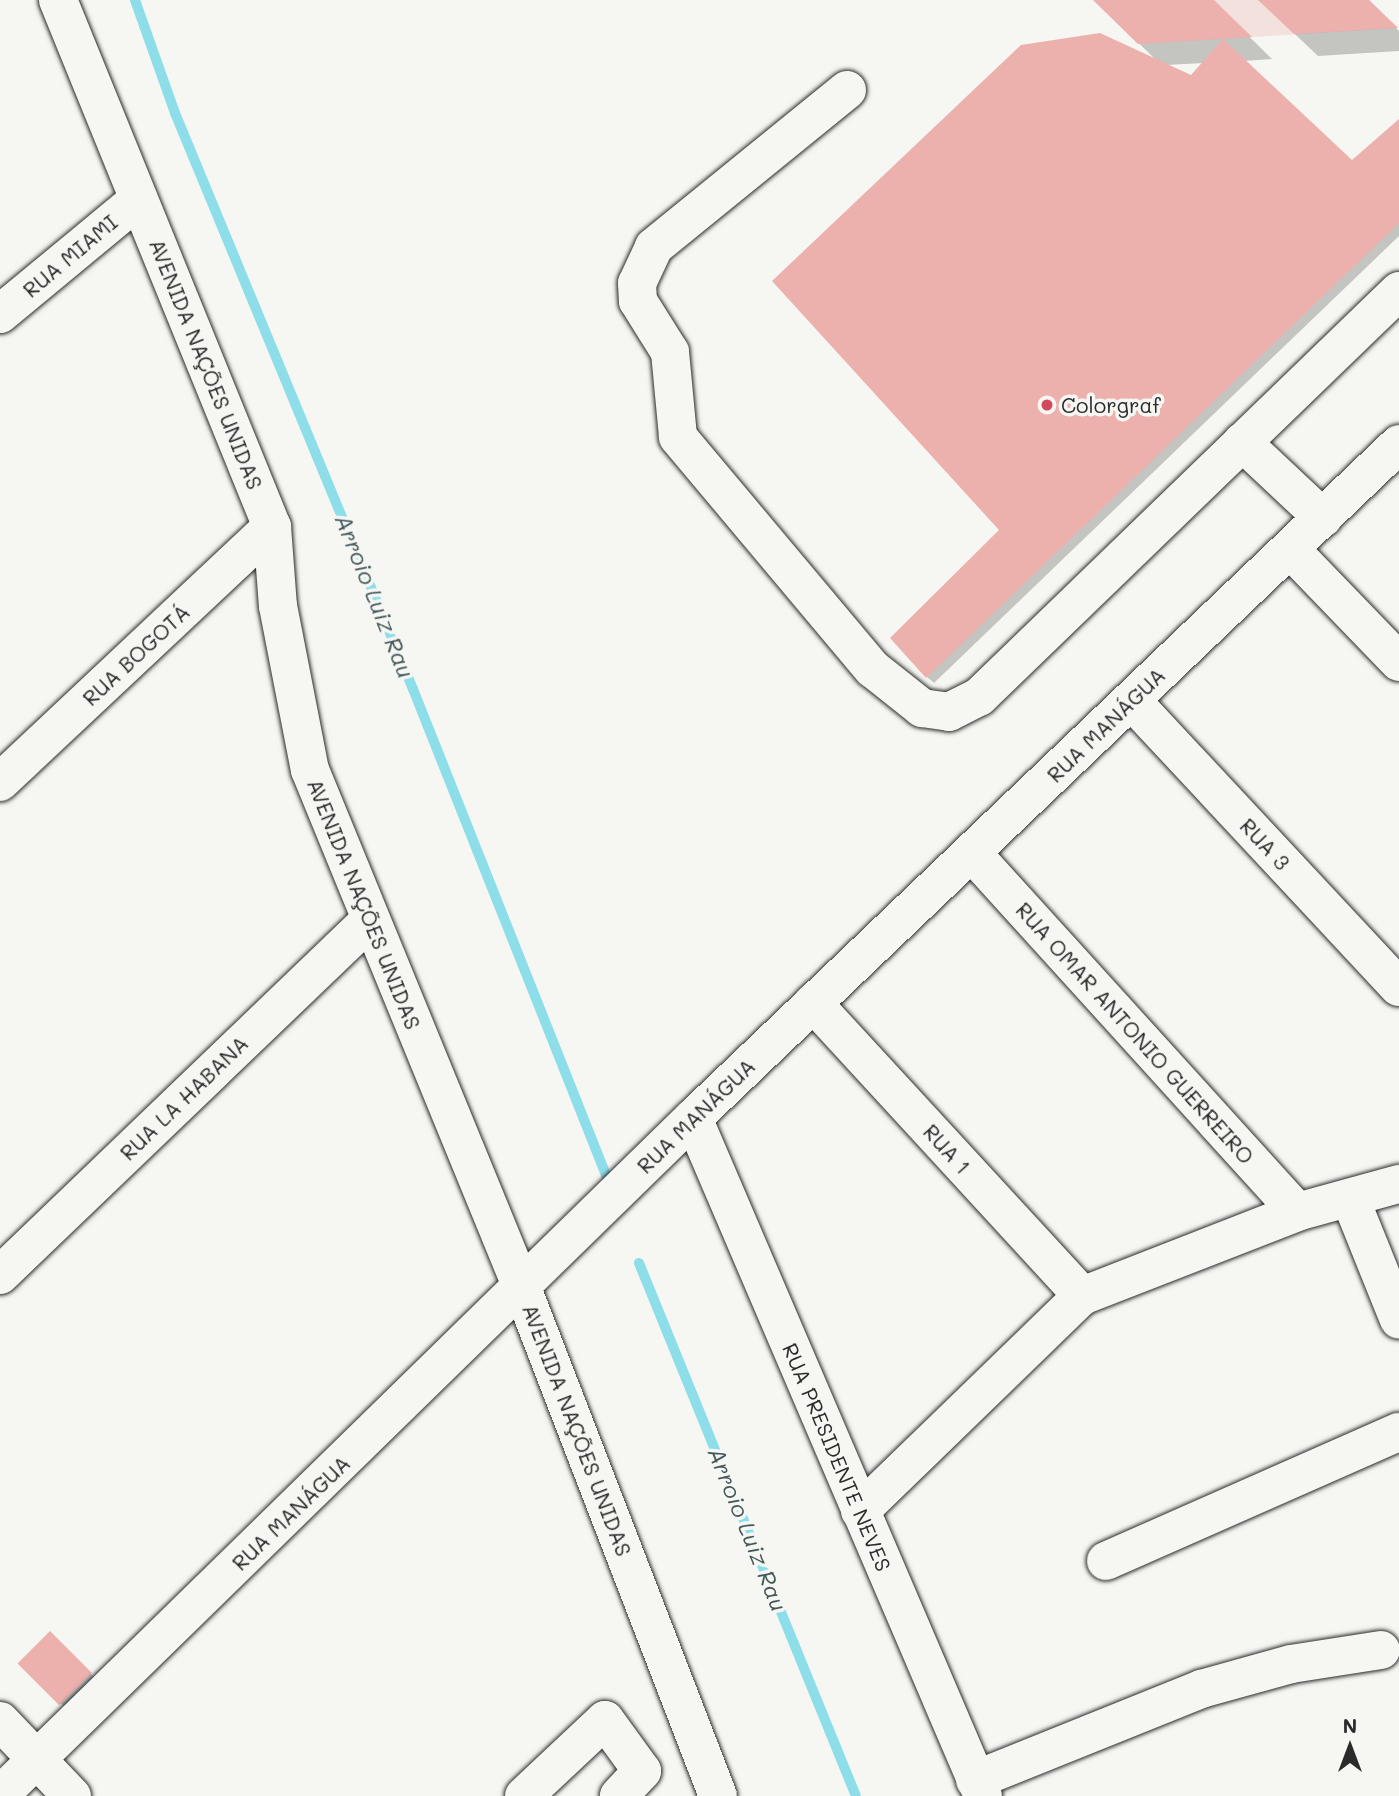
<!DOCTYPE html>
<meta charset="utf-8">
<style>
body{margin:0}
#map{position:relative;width:1399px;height:1796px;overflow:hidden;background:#f6f6f2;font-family:Mali,sans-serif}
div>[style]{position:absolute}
.built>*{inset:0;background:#f3e1dd}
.shadow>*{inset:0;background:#0003;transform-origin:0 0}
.stream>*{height:10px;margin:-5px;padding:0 5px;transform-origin:5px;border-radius:5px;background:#8edeea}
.building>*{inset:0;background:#ecb0ad;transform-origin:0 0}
.roads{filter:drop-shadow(0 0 2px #2b2b2b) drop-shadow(0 0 2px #2b2b2b)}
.minor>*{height:38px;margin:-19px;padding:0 19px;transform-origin:19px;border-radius:19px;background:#f6f6f2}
.dots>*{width:19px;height:19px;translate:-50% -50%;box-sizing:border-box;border:4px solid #f6f6f2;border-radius:50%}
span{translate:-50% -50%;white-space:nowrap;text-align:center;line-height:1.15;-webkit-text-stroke:7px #f6f6f2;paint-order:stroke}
.street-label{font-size:21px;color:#2b2b2b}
.poi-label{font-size:21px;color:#2b2b2b}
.left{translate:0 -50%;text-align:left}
.water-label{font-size:23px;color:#44585b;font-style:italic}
.north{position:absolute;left:1315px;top:1712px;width:70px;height:70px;-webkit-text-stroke:5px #f6f6f2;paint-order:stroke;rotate:0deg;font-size:19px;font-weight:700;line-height:28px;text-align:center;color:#2b2b2b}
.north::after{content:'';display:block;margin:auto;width:24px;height:32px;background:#2b2b2b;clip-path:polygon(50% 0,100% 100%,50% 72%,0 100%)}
</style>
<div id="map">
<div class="built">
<i style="clip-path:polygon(1093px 0,1369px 0,1398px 28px,1138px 44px)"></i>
</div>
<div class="shadow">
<i style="clip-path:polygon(evenodd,1095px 0,1212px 0,1272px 59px,1244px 61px,1352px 163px,1399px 122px,1399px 236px,934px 683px,927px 677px,1001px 530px,1157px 61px,1095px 0,1204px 63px,1191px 78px,1166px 65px,1204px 63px)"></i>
<i style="clip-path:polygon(1259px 0,1366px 0,1399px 31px,1399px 51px,1318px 56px)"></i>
<i style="left:50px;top:1633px;width:79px;height:42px;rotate:45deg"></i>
</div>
<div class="stream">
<i style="left:135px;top:0;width:120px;rotate:70.5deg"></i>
<i style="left:175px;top:113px;width:623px;rotate:67.55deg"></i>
<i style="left:413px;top:689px;width:534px;rotate:68.34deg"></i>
<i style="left:639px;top:1263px;width:575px;rotate:67.85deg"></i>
</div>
<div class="building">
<i style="clip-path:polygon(1093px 0,1214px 0,1252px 37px,1138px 44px)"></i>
<i style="clip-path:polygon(1258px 0,1369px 0,1398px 28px,1294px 34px)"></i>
<i style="clip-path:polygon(1100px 33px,1191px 75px,1223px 39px,1352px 160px,1399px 119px,1399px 223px,926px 678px,890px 638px,999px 530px,772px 281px,1021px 45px)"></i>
<i style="left:50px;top:1631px;width:59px;height:46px;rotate:45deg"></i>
</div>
<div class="roads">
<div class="minor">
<i style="left:58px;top:0;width:569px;rotate:67.9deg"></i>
<i style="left:272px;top:527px;width:79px;rotate:85.7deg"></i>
<i style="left:278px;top:606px;width:167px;rotate:79deg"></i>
<i style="left:310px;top:770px;width:560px;rotate:67.74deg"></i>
<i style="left:522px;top:1288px;width:544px;rotate:68.9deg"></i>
<i style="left:847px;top:90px;width:249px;rotate:140.9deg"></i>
<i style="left:654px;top:247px;width:40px;rotate:115deg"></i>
<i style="left:637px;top:283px;width:18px;rotate:87deg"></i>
<i style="left:638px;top:301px;width:60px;rotate:57.9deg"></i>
<i style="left:670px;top:352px;width:85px;rotate:84.6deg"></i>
<i style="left:678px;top:437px;width:303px;rotate:50deg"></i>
<i style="left:873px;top:669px;width:63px;rotate:38.5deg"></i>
<i style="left:922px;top:708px;width:27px;rotate:8deg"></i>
<i style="left:949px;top:712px;width:34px;rotate:-27deg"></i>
<i style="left:979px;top:697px;width:584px;rotate:-44.03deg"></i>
<i style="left:0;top:314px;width:180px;rotate:-39.6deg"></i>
<i style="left:1242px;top:442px;width:111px;rotate:43.2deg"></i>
<i style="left:1290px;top:549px;width:157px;rotate:46deg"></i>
<i style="left:1132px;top:701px;width:391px;rotate:47deg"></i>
<i style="left:0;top:782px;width:373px;rotate:-43.2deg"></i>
<i style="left:972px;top:853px;width:484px;rotate:47.8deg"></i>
<i style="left:813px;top:1003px;width:398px;rotate:47.4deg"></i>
<i style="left:693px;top:1118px;width:737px;rotate:66.84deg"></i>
<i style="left:1350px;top:1198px;width:131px;rotate:68.1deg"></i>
<i style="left:0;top:1275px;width:511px;rotate:-43.81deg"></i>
<i style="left:860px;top:1511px;width:309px;rotate:-44.1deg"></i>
<i style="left:1082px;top:1296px;width:231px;rotate:-21.3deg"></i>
<i style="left:1297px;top:1212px;width:106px;rotate:-15.4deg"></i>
<i style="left:1106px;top:1561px;width:320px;rotate:-23.8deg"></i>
<i style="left:0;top:1721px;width:104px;rotate:46.2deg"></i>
<i style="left:975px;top:1780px;width:244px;rotate:-21.9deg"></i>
<i style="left:1201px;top:1689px;width:93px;rotate:-15.5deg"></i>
<i style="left:1291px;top:1664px;width:91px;rotate:-8.8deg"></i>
<i style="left:0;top:1795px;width:969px;rotate:-44.33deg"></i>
<i style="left:693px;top:1118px;width:976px;rotate:-43.67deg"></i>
<i style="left:524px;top:1796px;width:111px;rotate:-43.2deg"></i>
<i style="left:605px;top:1720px;width:63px;rotate:54deg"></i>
<i style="left:642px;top:1771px;width:34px;rotate:133deg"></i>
</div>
</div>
<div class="dots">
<i style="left:1047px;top:405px;background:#d1495b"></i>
</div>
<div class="street-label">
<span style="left:70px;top:256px;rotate:-40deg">RUA MIAMI</span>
<span style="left:206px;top:364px;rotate:68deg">AVENIDA NAÇÕES UNIDAS</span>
<span style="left:136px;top:655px;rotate:-43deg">RUA BOGOTÁ</span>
<span style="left:1106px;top:725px;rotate:-44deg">RUA MANÁGUA</span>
<span style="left:1265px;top:844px;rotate:47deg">RUA 3</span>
<span style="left:364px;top:904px;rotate:68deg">AVENIDA NAÇÕES UNIDAS</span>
<span style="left:1135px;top:1033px;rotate:48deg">RUA OMAR ANTONIO GUERREIRO</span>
<span style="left:184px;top:1098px;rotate:-44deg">RUA LA HABANA</span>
<span style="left:696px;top:1116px;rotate:-44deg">RUA MANÁGUA</span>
<span style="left:947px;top:1149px;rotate:48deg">RUA 1</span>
<span style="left:577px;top:1430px;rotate:69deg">AVENIDA NAÇÕES UNIDAS</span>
<span style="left:837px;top:1457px;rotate:67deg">RUA PRESIDENTE NEVES</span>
<span style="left:291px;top:1513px;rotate:-44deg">RUA MANÁGUA</span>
</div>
<div class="poi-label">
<span class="left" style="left:1061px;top:405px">Colorgraf</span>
</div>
<div class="water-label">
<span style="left:375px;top:596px;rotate:68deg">Arroio Luiz Rau</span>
<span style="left:748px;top:1529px;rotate:68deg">Arroio Luiz Rau</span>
</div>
<div class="north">N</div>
</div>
